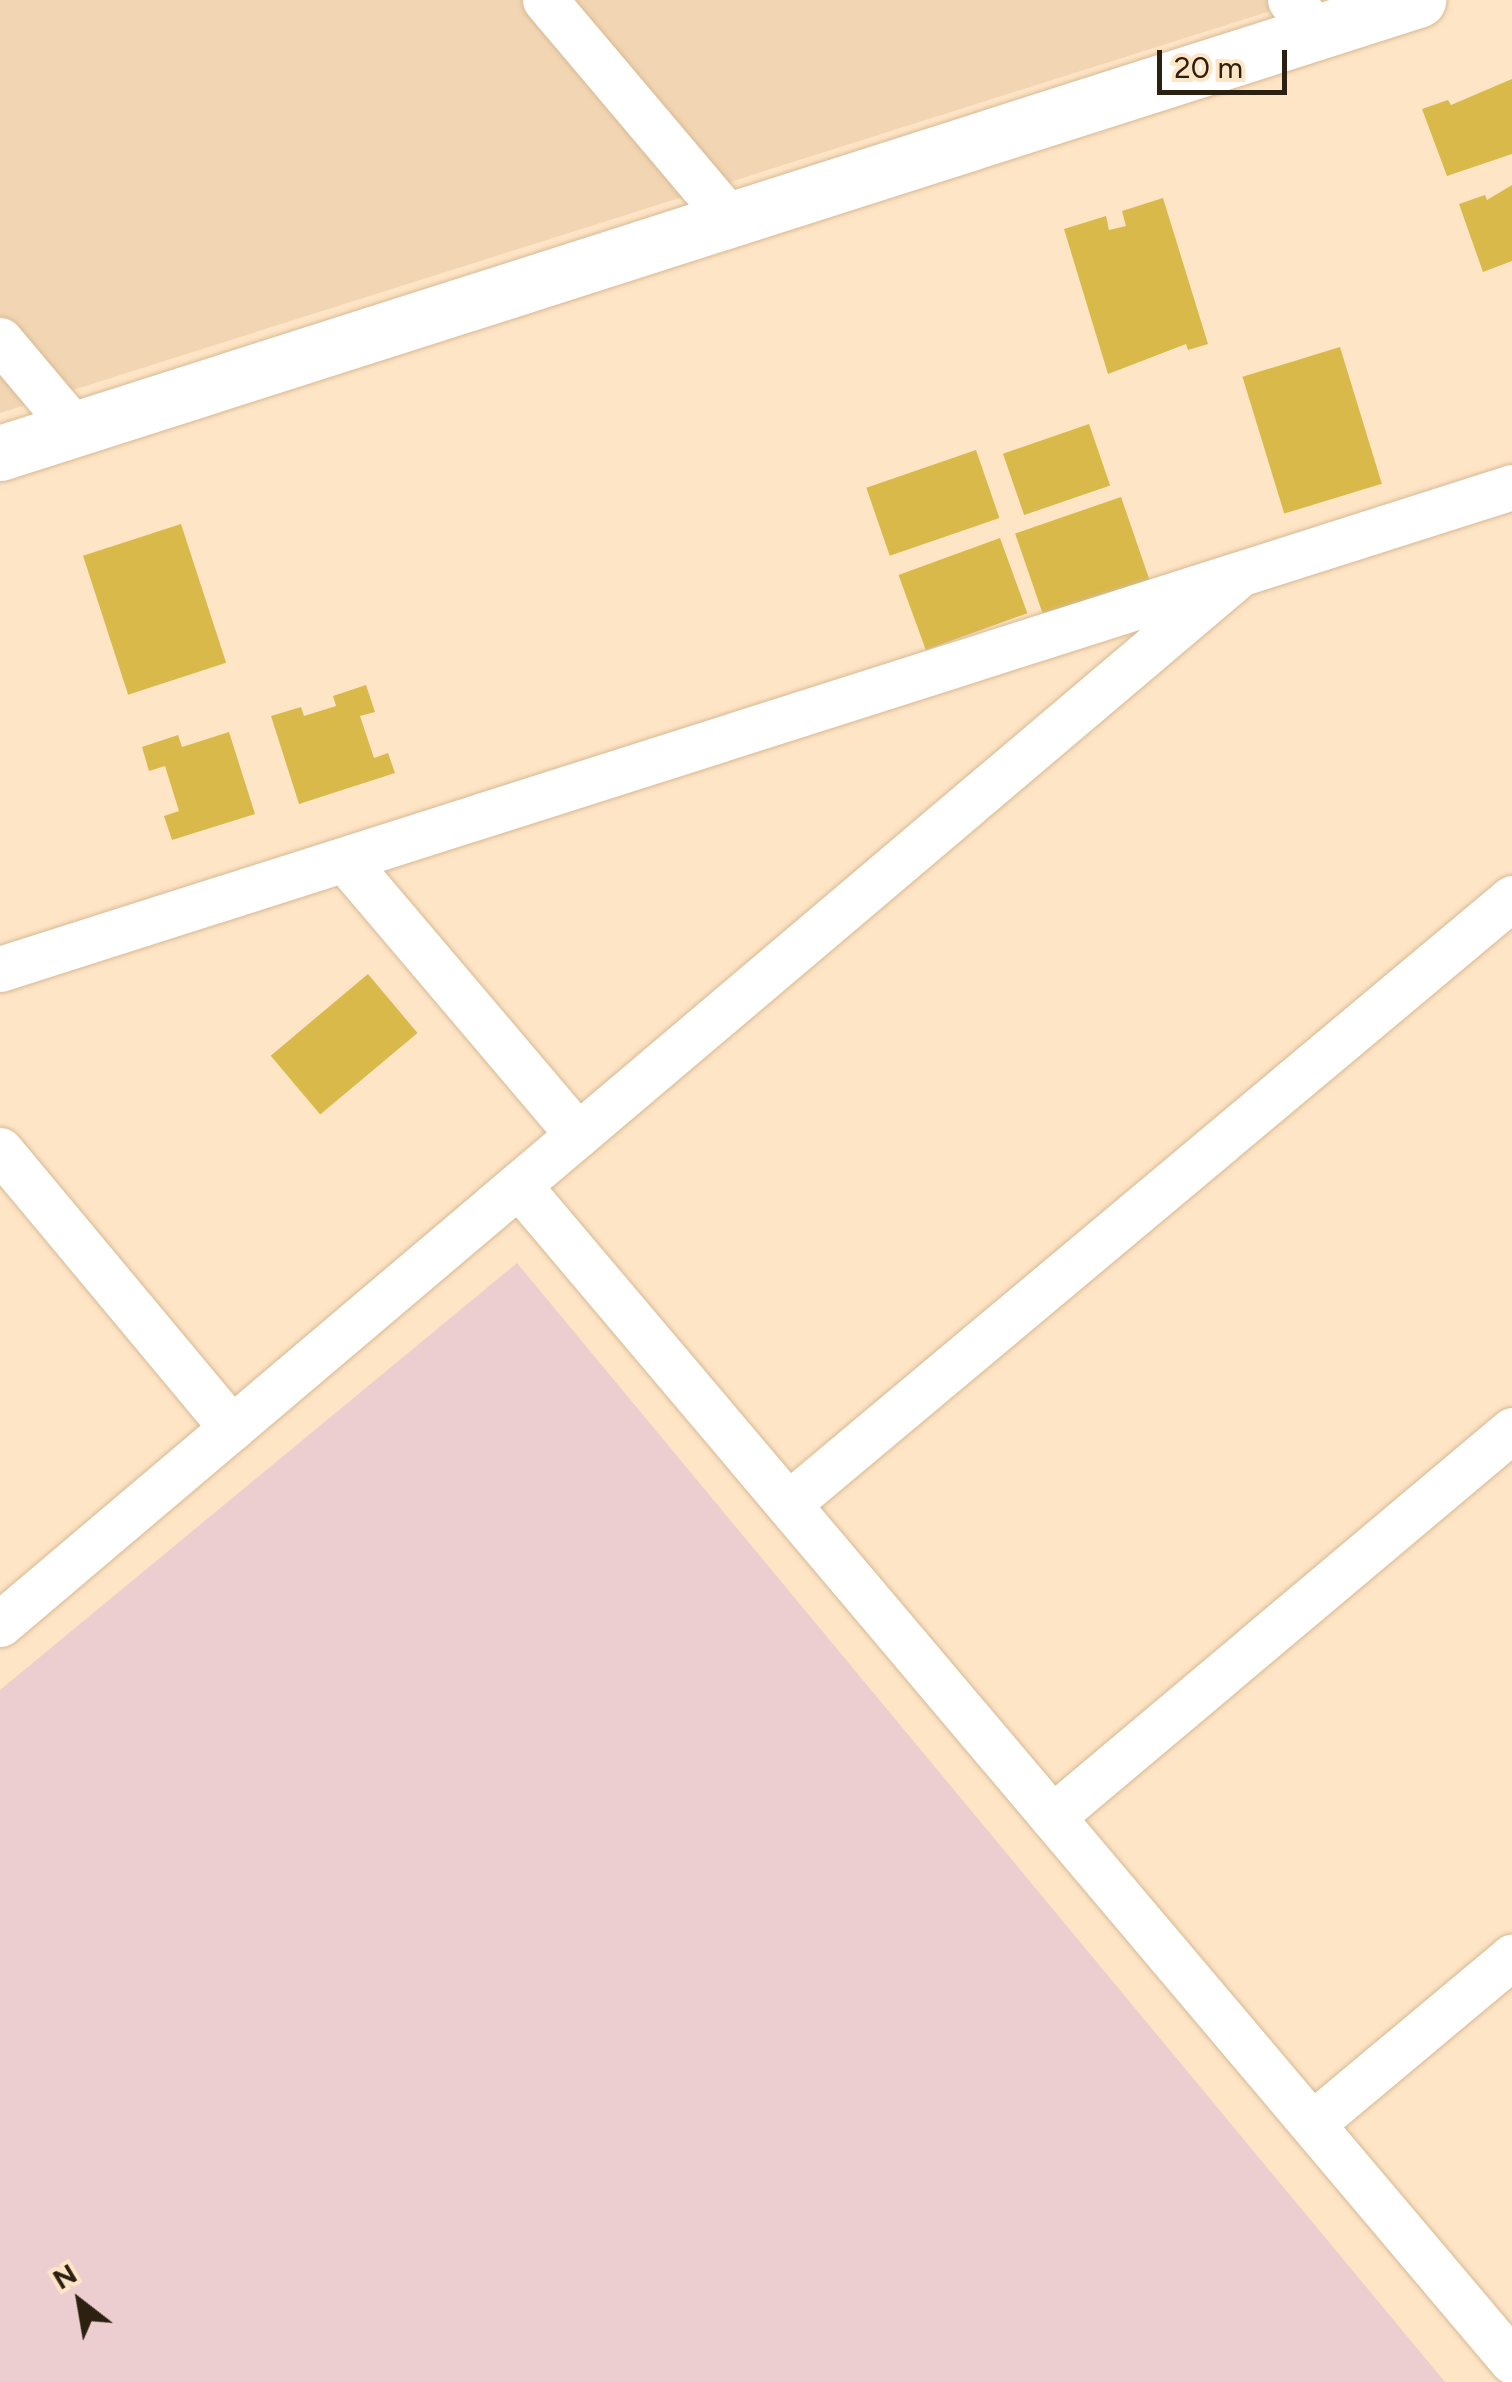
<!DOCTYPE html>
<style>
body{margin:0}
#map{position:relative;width:1512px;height:2382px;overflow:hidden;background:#fee5c6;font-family:Figtree,sans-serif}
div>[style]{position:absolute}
.built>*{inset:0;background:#f2d5b2}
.green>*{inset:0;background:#ecced0}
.building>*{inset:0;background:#d9b949;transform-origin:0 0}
.roads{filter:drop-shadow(0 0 2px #d7b993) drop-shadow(0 0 2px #d7b993)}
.minor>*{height:45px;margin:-22.5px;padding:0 22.5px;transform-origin:22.5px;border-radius:22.5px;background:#fff}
.tertiary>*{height:55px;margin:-27.5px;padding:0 27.5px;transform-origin:27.5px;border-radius:27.5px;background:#fff}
span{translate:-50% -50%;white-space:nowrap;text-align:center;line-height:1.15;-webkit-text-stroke:8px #fee5c6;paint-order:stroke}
.north{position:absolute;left:30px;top:2252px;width:100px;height:100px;-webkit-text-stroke:8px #fee5c6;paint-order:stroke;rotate:329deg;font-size:28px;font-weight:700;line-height:40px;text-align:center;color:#2c2011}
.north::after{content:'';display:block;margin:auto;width:35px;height:45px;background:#2c2011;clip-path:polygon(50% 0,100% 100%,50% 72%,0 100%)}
.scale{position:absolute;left:1157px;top:50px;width:130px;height:45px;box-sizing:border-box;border:5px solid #2c2011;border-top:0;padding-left:12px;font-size:30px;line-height:35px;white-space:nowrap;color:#2c2011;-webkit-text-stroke:8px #fee5c6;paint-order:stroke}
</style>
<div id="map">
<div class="built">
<i style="clip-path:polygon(0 0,1305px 0,0 413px)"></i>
</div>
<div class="green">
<i style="clip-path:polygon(517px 1263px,1445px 2382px,0 2382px,0 1690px)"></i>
</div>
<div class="building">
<i style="clip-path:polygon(1512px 79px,1512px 154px,1447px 176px,1422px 109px,1448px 100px,1451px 105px)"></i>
<i style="clip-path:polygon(1512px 185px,1512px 261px,1483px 272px,1459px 204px,1485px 195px,1487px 200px)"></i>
<i style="clip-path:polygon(1163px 198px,1208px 344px,1188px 350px,1186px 344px,1108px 374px,1064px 229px,1106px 216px,1109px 230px,1126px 226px,1122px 211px)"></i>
<i style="left:1340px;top:347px;width:143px;height:102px;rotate:73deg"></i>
<i style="left:1089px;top:424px;width:65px;height:91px;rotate:71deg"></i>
<i style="left:976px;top:450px;width:72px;height:116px;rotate:71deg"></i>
<i style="left:1121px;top:497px;width:92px;height:112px;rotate:71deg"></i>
<i style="left:181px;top:524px;width:146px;height:103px;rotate:72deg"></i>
<i style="left:1000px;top:538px;width:80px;height:108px;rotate:70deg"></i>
<i style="clip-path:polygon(366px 685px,375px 712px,360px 716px,374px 758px,388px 753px,395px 773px,299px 804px,271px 716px,301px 707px,304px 716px,336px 706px,333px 696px)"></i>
<i style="clip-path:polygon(229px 732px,255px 814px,172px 840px,164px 816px,179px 811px,165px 766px,149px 771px,142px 747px,178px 735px,182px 747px)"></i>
<i style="left:368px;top:974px;width:77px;height:127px;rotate:50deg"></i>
</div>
<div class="roads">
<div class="minor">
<i style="left:545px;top:0;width:288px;rotate:49.8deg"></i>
<i style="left:1290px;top:0;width:43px;rotate:48.8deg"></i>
<i style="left:0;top:340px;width:116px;rotate:49.9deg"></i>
<i style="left:345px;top:860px;width:360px;rotate:49.7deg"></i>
<i style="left:0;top:969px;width:1587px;rotate:-17.68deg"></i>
<i style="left:0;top:1150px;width:362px;rotate:50.2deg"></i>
<i style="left:519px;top:1186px;width:1538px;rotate:49.8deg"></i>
<i style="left:788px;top:1504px;width:944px;rotate:-39.93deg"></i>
<i style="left:0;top:1624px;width:1618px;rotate:-40.26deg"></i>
<i style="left:1052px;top:1817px;width:601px;rotate:-40.07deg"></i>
<i style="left:1312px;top:2124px;width:261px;rotate:-39.9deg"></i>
</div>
<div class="tertiary">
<i style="left:0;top:453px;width:1489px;rotate:-17.72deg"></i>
</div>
</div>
<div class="north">N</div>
<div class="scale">20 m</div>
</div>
